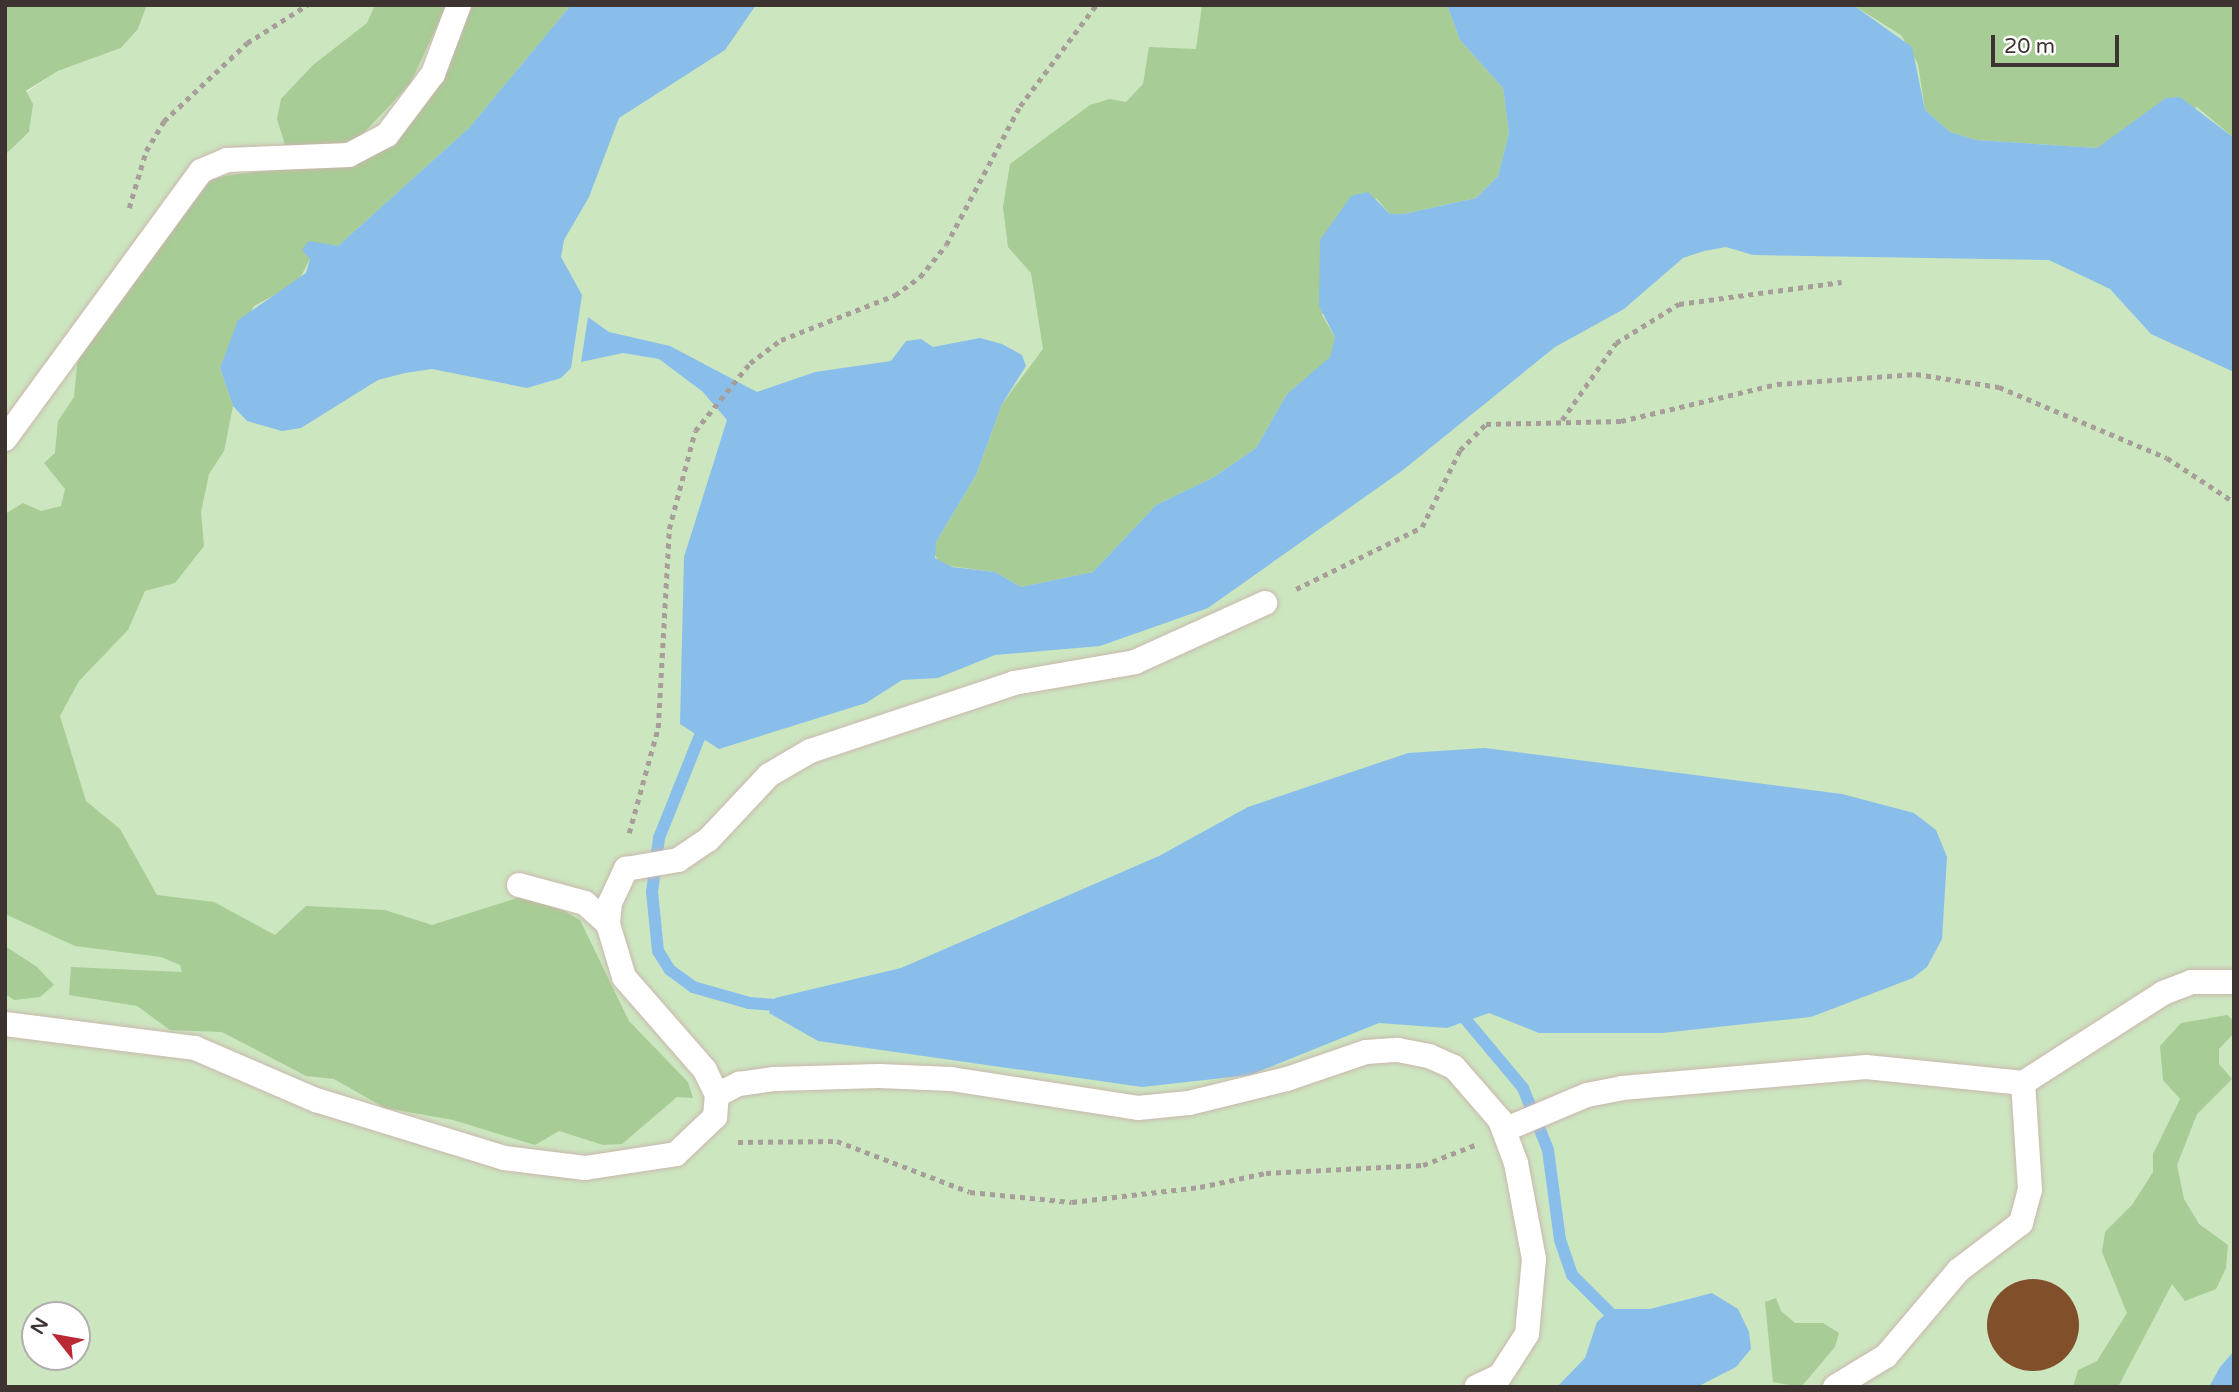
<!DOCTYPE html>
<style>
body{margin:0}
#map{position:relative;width:2239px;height:1392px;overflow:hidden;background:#fef5f1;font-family:"Varela Round",sans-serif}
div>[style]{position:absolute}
.green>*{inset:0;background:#cce6c0}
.forest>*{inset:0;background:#a7cc95}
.water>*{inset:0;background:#89beeb}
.stream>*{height:12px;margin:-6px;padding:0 6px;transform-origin:6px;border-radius:6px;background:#89beeb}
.building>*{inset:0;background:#824f2b}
.round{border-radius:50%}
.path>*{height:4.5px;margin-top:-2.25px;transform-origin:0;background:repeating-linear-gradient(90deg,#a79e9a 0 5px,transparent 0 10px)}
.roads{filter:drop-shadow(0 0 2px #cab6ac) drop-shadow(0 0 2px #cab6ac)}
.lane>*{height:24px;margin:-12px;padding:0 12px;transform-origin:12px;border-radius:12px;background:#fff}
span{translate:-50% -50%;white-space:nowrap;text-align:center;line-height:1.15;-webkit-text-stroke:7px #fff;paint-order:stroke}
.frame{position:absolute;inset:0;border:7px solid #3d3431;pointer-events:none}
.north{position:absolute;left:21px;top:1301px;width:70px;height:70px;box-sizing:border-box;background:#fff;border:2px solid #b1aead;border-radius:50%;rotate:301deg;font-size:19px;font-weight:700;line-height:28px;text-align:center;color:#3d3431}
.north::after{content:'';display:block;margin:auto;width:24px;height:32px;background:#ba2934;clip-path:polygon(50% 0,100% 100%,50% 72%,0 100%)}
.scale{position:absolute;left:1991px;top:35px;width:128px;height:32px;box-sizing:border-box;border:4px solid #3d3431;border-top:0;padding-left:9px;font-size:21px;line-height:24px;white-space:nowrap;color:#3d3431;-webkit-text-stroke:5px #fff;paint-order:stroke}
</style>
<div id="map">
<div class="green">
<i style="clip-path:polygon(evenodd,147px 5px,2234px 5px,2234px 1387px,5px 1387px,5px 155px,29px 132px,26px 92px,58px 71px,121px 48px,138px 29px,147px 5px,35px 1315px,77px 1315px,77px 1357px,35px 1357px,35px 1315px)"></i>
</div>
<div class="forest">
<i style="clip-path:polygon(5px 5px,147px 5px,138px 29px,121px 48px,58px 71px,26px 91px,33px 104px,29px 132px,5px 155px)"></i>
<i style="clip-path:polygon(375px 5px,447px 5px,410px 84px,354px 143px,286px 148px,277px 119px,281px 99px,313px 65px,367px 23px)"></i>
<i style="clip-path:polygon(469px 5px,571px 5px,469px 128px,338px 246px,327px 245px,310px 259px,298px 282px,254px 306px,220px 368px,233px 406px,224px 451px,209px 474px,201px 512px,204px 546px,175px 583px,145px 591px,128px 630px,79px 681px,60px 716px,86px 801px,120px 829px,157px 895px,214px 902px,275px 935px,306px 906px,385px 910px,432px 925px,533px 893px,580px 920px,629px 1021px,688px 1082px,693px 1098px,677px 1097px,622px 1144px,603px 1145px,559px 1131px,535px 1145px,453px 1120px,385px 1108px,334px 1079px,306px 1076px,222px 1032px,170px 1030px,137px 1006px,69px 995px,71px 967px,182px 972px,180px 965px,161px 957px,75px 946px,5px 914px,5px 514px,23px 503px,41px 511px,61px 506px,65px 489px,44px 463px,55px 453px,58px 421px,74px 397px,78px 356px,182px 205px,213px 179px,229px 175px,357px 161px)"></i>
<i style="clip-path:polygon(1202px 5px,1447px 5px,1460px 40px,1503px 88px,1509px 133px,1498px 176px,1476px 198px,1404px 214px,1390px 214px,1376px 198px,1322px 315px,1335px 337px,1331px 357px,1287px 394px,1256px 448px,1214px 477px,1156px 505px,1093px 572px,1021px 587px,995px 572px,941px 565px,933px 552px,936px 542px,976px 475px,1002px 404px,1043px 349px,1031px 273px,1008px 247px,1003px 207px,1010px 164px,1090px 105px,1110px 99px,1126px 102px,1143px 84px,1149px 47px,1196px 49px)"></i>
<i style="clip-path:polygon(1853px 5px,2234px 5px,2234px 138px,2197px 107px,2097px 148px,1976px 140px,1950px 132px,1925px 110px,1918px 64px,1901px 35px)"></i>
<i style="clip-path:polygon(5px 946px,37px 967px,54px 985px,40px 997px,14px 1000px,5px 994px)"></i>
<i style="clip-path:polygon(2227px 1015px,2234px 1021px,2234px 1033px,2219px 1049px,2219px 1064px,2232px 1079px,2197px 1114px,2177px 1165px,2184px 1199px,2199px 1224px,2228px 1245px,2226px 1268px,2216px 1289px,2185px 1301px,2172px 1284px,2118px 1387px,2073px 1387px,2078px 1370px,2097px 1361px,2127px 1313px,2102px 1252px,2105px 1232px,2132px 1205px,2153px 1172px,2153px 1154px,2180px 1099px,2163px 1080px,2160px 1046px,2181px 1023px)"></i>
<i style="clip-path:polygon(1776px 1298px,1781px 1311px,1795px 1323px,1823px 1323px,1839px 1333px,1835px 1347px,1801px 1387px,1773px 1382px,1765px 1302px)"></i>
</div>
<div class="water">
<i style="clip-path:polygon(571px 5px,756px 5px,725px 50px,619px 118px,589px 197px,564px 240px,561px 257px,582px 295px,571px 368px,561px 378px,527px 388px,432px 369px,405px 373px,378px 380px,301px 428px,282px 431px,247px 421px,233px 406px,220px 368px,238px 320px,306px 273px,310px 259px,302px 250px,309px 241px,338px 246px,469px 128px)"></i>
<i style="clip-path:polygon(1447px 5px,1853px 5px,1912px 47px,1925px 110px,1950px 132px,1976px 140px,2097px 148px,2166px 98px,2180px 97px,2234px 138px,2234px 372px,2151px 334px,2110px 289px,2049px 260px,1753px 255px,1726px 247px,1704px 251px,1683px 258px,1624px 309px,1555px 347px,1403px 470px,1208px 608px,1100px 646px,995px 655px,938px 678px,902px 680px,866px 703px,719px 749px,680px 724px,684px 557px,727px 420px,703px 392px,659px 359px,623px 353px,581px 362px,588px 317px,609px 332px,670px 346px,757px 392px,815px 372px,891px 361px,906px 341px,921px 339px,933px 347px,980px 338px,1002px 344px,1022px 355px,1026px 366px,1002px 404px,976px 475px,936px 542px,935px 558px,952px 567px,995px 572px,1021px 587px,1093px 572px,1156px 505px,1214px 477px,1256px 448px,1287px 394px,1330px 357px,1335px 337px,1319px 306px,1320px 240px,1351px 196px,1368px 192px,1390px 214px,1404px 214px,1476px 198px,1498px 176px,1509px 133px,1503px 88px,1460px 40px)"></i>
<i style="clip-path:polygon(1485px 748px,1842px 794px,1914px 813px,1936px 830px,1947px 857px,1942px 939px,1927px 967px,1913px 978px,1811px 1017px,1662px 1033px,1539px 1033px,1489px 1013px,1447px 1028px,1379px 1023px,1250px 1075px,1142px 1087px,818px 1041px,769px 1013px,775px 998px,901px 968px,1159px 856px,1248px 807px,1408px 753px)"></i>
<i style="clip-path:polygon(1712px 1293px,1738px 1309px,1749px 1332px,1751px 1349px,1736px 1367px,1697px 1387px,1557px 1387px,1585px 1358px,1597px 1322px,1611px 1309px,1650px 1309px)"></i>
<i style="clip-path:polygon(2234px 1351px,2234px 1387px,2209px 1387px,2220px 1367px)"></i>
</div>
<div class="stream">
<i style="left:705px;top:723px;width:124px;rotate:111.8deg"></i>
<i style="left:659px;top:838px;width:54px;rotate:97.4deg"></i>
<i style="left:652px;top:892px;width:59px;rotate:84.2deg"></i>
<i style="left:658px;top:951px;width:22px;rotate:58deg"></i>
<i style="left:670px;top:970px;width:29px;rotate:36deg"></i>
<i style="left:693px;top:987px;width:58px;rotate:15.9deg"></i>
<i style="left:749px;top:1003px;width:40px;rotate:4.3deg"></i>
<i style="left:1457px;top:1009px;width:103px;rotate:50.1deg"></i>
<i style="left:1523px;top:1088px;width:67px;rotate:68deg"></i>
<i style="left:1548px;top:1150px;width:91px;rotate:82.4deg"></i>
<i style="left:1560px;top:1240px;width:37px;rotate:71deg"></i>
<i style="left:1572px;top:1275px;width:65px;rotate:45deg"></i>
</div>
<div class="building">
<i class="round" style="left:1987px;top:1279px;width:92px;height:92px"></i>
</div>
<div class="path">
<i style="left:129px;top:208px;width:59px;rotate:-73.4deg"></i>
<i style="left:146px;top:151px;width:35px;rotate:-59deg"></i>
<i style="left:164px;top:121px;width:114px;rotate:-43.2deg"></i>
<i style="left:247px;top:43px;width:71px;rotate:-32.3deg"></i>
<i style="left:1562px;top:420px;width:94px;rotate:-55deg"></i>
<i style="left:1616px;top:343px;width:74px;rotate:-31.8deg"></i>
<i style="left:1679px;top:304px;width:164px;rotate:-7.7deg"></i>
<i style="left:1296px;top:589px;width:140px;rotate:-26.2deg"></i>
<i style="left:1422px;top:527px;width:86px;rotate:-63.7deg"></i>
<i style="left:1460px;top:450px;width:37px;rotate:-45deg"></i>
<i style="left:1486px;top:424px;width:135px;rotate:-1.3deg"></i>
<i style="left:1621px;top:421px;width:160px;rotate:-13.3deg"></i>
<i style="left:1777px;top:384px;width:139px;rotate:-4.1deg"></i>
<i style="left:1916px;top:374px;width:84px;rotate:8.9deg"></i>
<i style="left:1999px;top:387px;width:182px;rotate:22.9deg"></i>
<i style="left:2167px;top:458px;width:80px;rotate:33.3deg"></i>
<i style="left:629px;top:833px;width:109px;rotate:-74.6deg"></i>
<i style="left:658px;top:728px;width:199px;rotate:-86.8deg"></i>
<i style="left:669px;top:529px;width:101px;rotate:-75.1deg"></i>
<i style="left:695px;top:431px;width:87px;rotate:-51deg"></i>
<i style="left:750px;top:363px;width:39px;rotate:-37deg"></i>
<i style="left:781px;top:340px;width:123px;rotate:-21.5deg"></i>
<i style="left:895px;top:295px;width:31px;rotate:-36deg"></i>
<i style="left:920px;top:277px;width:41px;rotate:-50.9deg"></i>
<i style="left:946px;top:245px;width:157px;rotate:-62deg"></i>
<i style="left:1020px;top:106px;width:126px;rotate:-53deg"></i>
<i style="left:738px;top:1142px;width:99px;rotate:-0.6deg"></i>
<i style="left:837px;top:1141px;width:142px;rotate:21deg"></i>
<i style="left:970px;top:1192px;width:102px;rotate:5.6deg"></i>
<i style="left:1072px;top:1202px;width:129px;rotate:-6.7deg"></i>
<i style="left:1200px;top:1187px;width:67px;rotate:-12deg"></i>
<i style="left:1266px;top:1173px;width:157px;rotate:-2.9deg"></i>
<i style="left:1423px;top:1165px;width:56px;rotate:-21deg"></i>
</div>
<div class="roads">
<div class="lane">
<i style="left:5px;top:439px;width:332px;rotate:-53.8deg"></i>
<i style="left:201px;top:171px;width:28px;rotate:-23deg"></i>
<i style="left:227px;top:160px;width:122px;rotate:-2.3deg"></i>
<i style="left:349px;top:155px;width:43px;rotate:-27.8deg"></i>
<i style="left:387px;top:135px;width:76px;rotate:-53deg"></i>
<i style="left:433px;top:74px;width:74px;rotate:-69.4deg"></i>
<i style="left:519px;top:885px;width:68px;rotate:15.3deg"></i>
<i style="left:585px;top:903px;width:31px;rotate:42deg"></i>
<i style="left:5px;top:1024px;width:192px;rotate:7.2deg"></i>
<i style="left:195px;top:1048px;width:132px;rotate:23.3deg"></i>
<i style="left:316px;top:1100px;width:197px;rotate:17.1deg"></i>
<i style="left:504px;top:1158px;width:82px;rotate:7deg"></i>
<i style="left:585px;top:1168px;width:92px;rotate:-8.7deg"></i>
<i style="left:676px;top:1154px;width:54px;rotate:-43.5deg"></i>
<i style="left:715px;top:1117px;width:22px;rotate:-85deg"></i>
<i style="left:717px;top:1095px;width:28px;rotate:-116deg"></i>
<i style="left:705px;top:1070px;width:123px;rotate:-131.1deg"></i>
<i style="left:624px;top:977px;width:55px;rotate:-106.8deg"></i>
<i style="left:608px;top:924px;width:21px;rotate:-85deg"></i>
<i style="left:610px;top:903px;width:38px;rotate:-65deg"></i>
<i style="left:626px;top:869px;width:53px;rotate:-9.8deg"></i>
<i style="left:678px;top:860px;width:36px;rotate:-34deg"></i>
<i style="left:708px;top:840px;width:89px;rotate:-46.8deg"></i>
<i style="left:769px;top:775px;width:48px;rotate:-30.3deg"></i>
<i style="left:810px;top:751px;width:215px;rotate:-18.4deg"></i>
<i style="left:1014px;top:683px;width:123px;rotate:-9.8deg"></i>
<i style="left:1135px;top:662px;width:143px;rotate:-24.4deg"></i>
<i style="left:717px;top:1095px;width:25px;rotate:-27deg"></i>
<i style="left:739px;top:1084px;width:36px;rotate:-8deg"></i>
<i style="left:775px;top:1079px;width:104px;rotate:-1.7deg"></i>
<i style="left:879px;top:1076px;width:72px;rotate:2.4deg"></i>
<i style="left:951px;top:1079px;width:189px;rotate:8.8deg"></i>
<i style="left:1138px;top:1108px;width:51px;rotate:-5.6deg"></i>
<i style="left:1189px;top:1103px;width:101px;rotate:-13.8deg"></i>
<i style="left:1287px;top:1079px;width:83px;rotate:-18.9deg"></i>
<i style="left:1366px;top:1052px;width:32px;rotate:-4deg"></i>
<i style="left:1398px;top:1050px;width:32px;rotate:11deg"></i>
<i style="left:1429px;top:1056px;width:27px;rotate:24deg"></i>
<i style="left:1454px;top:1067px;width:70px;rotate:49deg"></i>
<i style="left:1500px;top:1120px;width:46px;rotate:69.6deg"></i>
<i style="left:1516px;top:1163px;width:98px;rotate:79.4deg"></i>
<i style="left:1534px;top:1259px;width:75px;rotate:95.3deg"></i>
<i style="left:1527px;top:1334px;width:50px;rotate:122.7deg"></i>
<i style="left:1500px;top:1376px;width:26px;rotate:155deg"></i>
<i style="left:1504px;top:1130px;width:90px;rotate:-22.9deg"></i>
<i style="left:1587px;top:1095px;width:36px;rotate:-11deg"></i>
<i style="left:1622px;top:1088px;width:245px;rotate:-4.9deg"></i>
<i style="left:1866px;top:1067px;width:158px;rotate:5.8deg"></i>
<i style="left:2023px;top:1083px;width:166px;rotate:-32.7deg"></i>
<i style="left:2163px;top:993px;width:30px;rotate:-21deg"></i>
<i style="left:2191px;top:982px;width:43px"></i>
<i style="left:1835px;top:1387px;width:60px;rotate:-31.3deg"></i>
<i style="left:1886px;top:1356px;width:113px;rotate:-49.7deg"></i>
<i style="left:1959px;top:1270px;width:78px;rotate:-37.2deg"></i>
<i style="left:2021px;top:1223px;width:34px;rotate:-75deg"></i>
<i style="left:2030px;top:1190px;width:107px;rotate:-93.7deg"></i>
</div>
</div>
<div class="frame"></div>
<div class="north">N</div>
<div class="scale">20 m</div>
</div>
